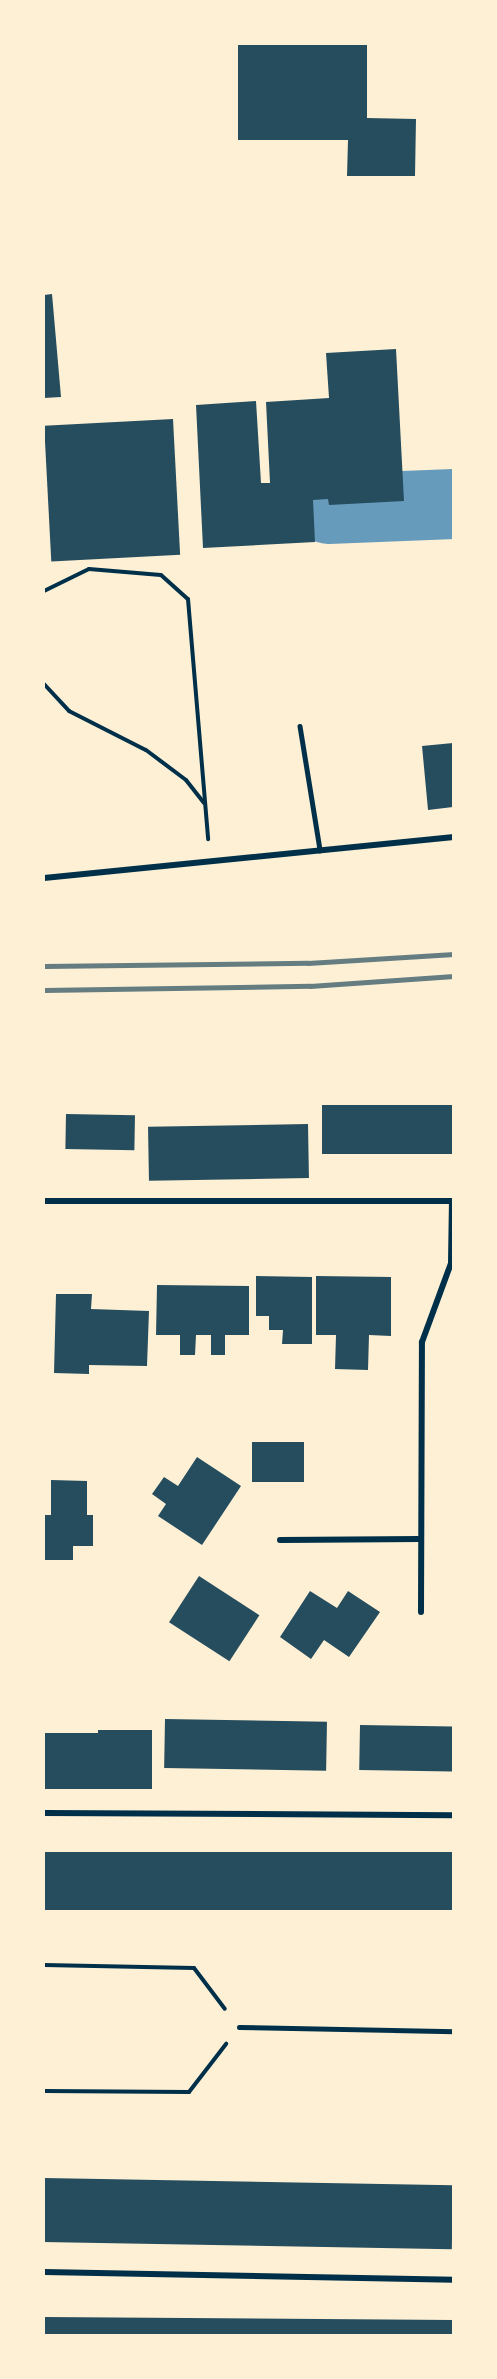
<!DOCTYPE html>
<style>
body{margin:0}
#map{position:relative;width:497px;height:2379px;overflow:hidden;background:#fdf0d5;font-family:Georgia,serif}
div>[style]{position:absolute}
.river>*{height:70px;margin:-35px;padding:0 35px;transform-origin:35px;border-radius:35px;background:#669bbc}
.building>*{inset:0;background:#264d5e;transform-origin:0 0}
.path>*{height:4px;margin:-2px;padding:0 2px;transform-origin:2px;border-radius:2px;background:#003049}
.service>*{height:4.5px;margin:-2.25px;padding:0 2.25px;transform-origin:2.25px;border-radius:2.25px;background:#003049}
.minor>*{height:6px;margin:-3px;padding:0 3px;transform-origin:3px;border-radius:3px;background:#003049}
.rail>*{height:4.5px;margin:-2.25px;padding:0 2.25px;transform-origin:2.25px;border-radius:2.25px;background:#657d81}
span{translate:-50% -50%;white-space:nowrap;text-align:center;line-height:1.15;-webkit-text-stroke:6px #fdf0d5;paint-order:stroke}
.frame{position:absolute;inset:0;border:45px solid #fdf0d5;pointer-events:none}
</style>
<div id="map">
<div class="river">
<i style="left:328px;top:509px;width:126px;rotate:-2.3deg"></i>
</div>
<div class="building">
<i style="clip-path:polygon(238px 44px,367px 44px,367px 118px,416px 119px,415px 176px,347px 176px,348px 140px,238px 140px)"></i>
<i style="clip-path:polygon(52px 294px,61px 397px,44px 398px,44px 295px)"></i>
<i style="clip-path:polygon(396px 349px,404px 501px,329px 505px,328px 499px,313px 500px,315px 542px,203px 548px,196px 405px,256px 401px,261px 483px,270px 483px,266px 402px,329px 398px,326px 353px)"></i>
<i style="left:173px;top:419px;width:136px;height:129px;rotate:87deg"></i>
<i style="clip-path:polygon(453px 743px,453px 807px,428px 810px,422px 746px)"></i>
<i style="left:453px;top:1105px;width:49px;height:131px;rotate:90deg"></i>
<i style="left:66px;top:1114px;width:69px;height:35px;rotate:1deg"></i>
<i style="left:308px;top:1124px;width:54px;height:160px;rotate:89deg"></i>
<i style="clip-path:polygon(256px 1276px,312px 1277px,312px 1344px,282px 1344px,283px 1330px,269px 1330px,269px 1316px,256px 1316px)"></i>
<i style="clip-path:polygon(316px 1276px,391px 1277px,391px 1336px,369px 1335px,368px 1370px,335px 1369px,336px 1335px,316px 1335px)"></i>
<i style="clip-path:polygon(157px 1285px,249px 1286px,249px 1335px,225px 1335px,225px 1355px,211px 1355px,211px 1335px,196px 1335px,195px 1355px,180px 1355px,180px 1335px,156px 1335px)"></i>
<i style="clip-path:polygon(56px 1294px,92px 1294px,91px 1309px,149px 1311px,147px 1366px,89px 1365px,89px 1374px,54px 1373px)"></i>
<i style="left:252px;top:1442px;width:52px;height:40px"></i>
<i style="clip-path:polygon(197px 1457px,241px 1486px,202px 1545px,158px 1516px,166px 1504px,152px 1494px,164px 1477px,178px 1486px)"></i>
<i style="clip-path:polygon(51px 1480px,87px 1481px,87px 1515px,93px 1515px,93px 1546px,73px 1546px,73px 1560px,44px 1560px,44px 1515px,51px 1515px)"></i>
<i style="left:199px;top:1576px;width:72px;height:55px;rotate:33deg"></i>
<i style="clip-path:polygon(310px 1591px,337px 1608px,348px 1591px,380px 1612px,349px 1657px,324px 1640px,311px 1659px,280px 1637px)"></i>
<i style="left:165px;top:1719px;width:162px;height:49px;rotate:1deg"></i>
<i style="left:360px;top:1725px;width:93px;height:45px;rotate:1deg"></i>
<i style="clip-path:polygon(98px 1730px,152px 1730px,152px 1789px,44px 1789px,44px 1733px,98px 1733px)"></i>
<i style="left:44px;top:1852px;width:409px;height:58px"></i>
<i style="left:44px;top:2178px;width:409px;height:64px;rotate:1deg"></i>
<i style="clip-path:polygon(44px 2317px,453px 2320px,453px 2336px,44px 2336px)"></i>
</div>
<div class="path">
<i style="left:44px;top:591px;width:50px;rotate:-26.1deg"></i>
<i style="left:89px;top:569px;width:72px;rotate:4.8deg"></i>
<i style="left:161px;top:575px;width:36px;rotate:42deg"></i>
<i style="left:188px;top:599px;width:241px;rotate:85.2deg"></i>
<i style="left:44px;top:684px;width:37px;rotate:47deg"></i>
<i style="left:69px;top:711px;width:86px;rotate:26.9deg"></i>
<i style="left:146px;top:750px;width:50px;rotate:36.9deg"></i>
<i style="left:186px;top:780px;width:29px;rotate:52deg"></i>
<i style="left:44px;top:1965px;width:150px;rotate:1.1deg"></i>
<i style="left:194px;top:1968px;width:51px;rotate:52.9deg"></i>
<i style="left:44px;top:2091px;width:145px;rotate:0.4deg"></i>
<i style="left:189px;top:2092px;width:61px;rotate:-52.4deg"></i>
</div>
<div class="service">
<i style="left:300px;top:726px;width:126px;rotate:80.8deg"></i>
<i style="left:239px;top:2027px;width:215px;rotate:1.1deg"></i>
</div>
<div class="minor">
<i style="left:44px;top:878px;width:412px;rotate:-5.7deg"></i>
<i style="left:44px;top:1201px;width:410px"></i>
<i style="left:280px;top:1540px;width:140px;rotate:-0.4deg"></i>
<i style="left:421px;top:1612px;width:270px;rotate:-89.8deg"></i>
<i style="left:422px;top:1342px;width:84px;rotate:-69.8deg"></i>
<i style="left:451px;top:1263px;width:62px;rotate:-89.1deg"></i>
<i style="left:44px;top:1813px;width:410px;rotate:0.3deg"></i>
<i style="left:44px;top:2272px;width:410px;rotate:1.1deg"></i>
</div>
<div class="rail">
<i style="left:44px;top:966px;width:264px;rotate:-0.7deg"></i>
<i style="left:308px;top:963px;width:146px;rotate:-3.5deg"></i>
<i style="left:44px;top:990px;width:266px;rotate:-0.9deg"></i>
<i style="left:310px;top:986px;width:144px;rotate:-4deg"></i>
</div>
<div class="frame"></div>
</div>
